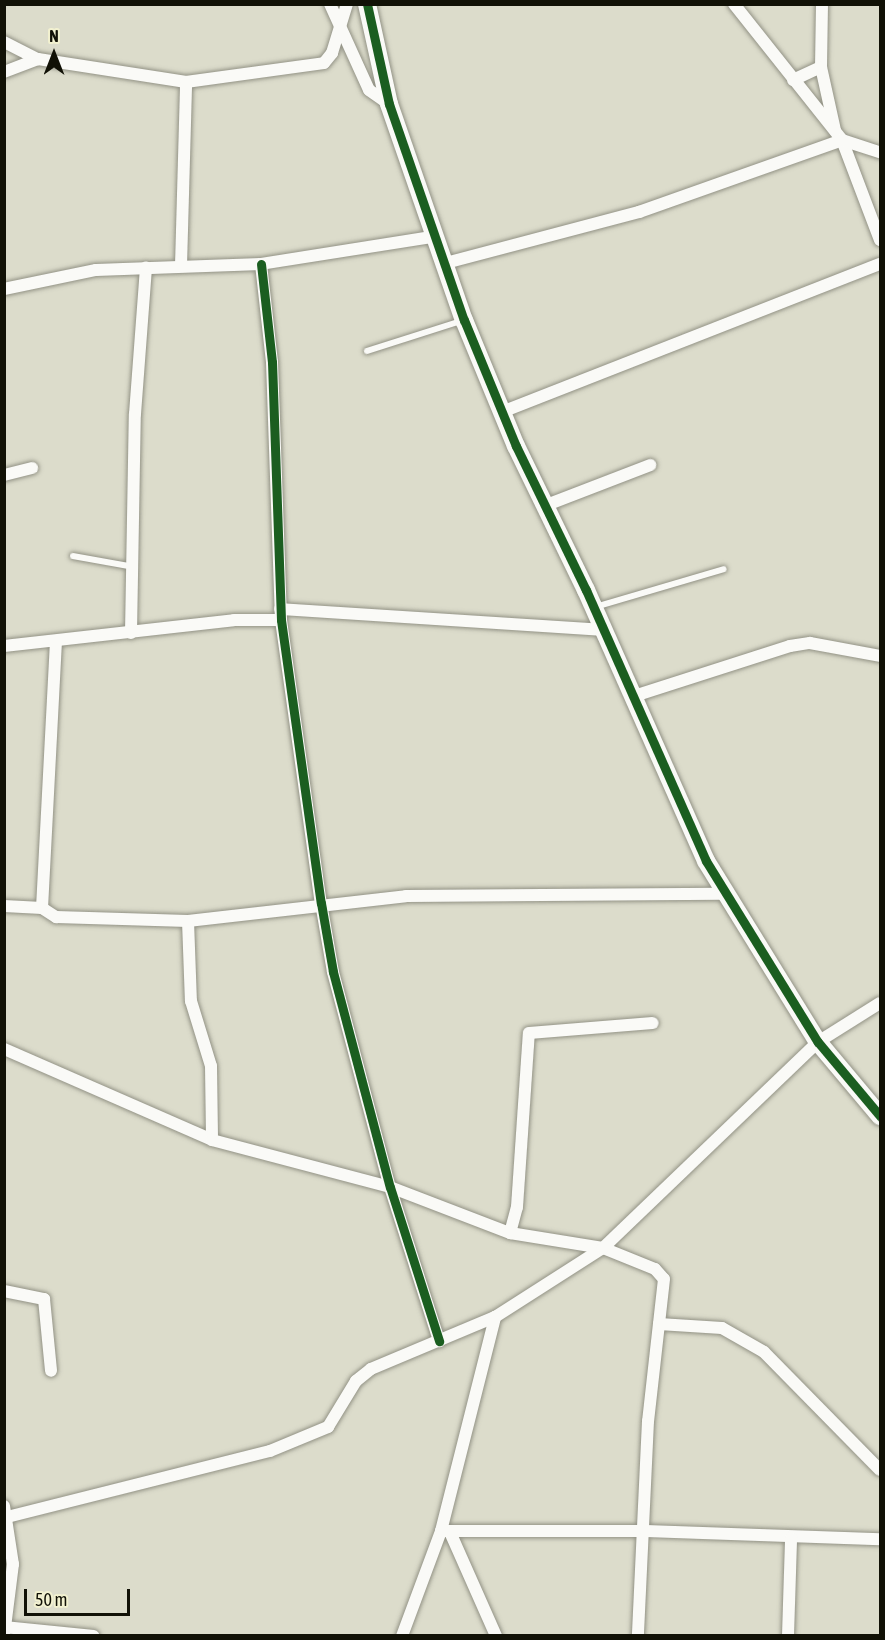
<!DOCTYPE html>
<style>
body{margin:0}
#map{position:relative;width:885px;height:1640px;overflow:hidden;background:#dcdccb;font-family:"Asap Condensed",sans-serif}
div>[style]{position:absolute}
.roads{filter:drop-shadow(0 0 2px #929285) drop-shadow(0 0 2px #929285)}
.lane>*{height:6px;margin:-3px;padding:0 3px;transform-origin:3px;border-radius:3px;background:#fafaf7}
.street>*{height:12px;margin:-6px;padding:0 6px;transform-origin:6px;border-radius:6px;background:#fafaf7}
.secondary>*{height:18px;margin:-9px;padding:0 9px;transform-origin:9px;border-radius:9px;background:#fafaf7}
.cycleway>*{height:9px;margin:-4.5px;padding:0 4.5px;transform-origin:4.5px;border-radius:4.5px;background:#1b5e20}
span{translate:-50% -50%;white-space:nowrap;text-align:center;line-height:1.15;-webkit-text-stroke:4.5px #f2f1d0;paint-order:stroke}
.frame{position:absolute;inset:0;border:6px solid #111106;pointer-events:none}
.north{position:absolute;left:24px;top:24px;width:60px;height:60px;-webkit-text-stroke:4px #f2f1d0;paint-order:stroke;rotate:0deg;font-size:16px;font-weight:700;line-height:24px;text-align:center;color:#111106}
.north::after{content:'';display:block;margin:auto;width:21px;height:27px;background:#111106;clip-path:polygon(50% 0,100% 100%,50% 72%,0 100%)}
.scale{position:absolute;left:24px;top:1589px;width:106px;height:27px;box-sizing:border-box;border:3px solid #111106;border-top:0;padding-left:8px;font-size:18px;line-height:21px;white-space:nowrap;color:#111106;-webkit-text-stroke:4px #f2f1d0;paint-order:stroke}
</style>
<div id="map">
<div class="roads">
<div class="lane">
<i style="left:367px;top:351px;width:99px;rotate:-17.7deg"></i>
<i style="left:73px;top:556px;width:62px;rotate:10.2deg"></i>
<i style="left:595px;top:607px;width:134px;rotate:-16.4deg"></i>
</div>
<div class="street">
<i style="left:330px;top:4px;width:94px;rotate:65.6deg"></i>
<i style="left:369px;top:90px;width:24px;rotate:35deg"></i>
<i style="left:734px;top:4px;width:174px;rotate:51.5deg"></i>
<i style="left:842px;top:140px;width:107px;rotate:69.2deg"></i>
<i style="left:822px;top:4px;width:63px;rotate:90.9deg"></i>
<i style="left:821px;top:67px;width:65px;rotate:77.5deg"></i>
<i style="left:4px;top:42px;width:38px;rotate:27deg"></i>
<i style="left:38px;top:59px;width:150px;rotate:8.8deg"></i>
<i style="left:186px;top:82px;width:139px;rotate:-7.8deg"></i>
<i style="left:324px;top:63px;width:13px;rotate:-51deg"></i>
<i style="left:332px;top:53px;width:51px;rotate:-73deg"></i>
<i style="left:4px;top:72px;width:36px;rotate:-21deg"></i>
<i style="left:793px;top:80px;width:31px;rotate:-25deg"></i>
<i style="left:261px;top:264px;width:99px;rotate:83.6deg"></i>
<i style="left:272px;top:362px;width:258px;rotate:88deg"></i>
<i style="left:281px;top:620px;width:286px;rotate:82deg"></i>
<i style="left:321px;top:903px;width:70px;rotate:80.1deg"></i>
<i style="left:333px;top:972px;width:222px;rotate:75.2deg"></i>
<i style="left:390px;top:1187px;width:162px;rotate:72.3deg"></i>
<i style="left:442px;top:264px;width:204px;rotate:-14.8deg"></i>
<i style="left:639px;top:212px;width:215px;rotate:-19.5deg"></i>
<i style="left:842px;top:140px;width:40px;rotate:18deg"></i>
<i style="left:181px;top:266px;width:184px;rotate:-88.4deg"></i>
<i style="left:4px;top:289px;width:94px;rotate:-11.7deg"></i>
<i style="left:96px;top:270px;width:165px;rotate:-2.1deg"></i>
<i style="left:261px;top:264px;width:173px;rotate:-9deg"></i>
<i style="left:502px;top:412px;width:406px;rotate:-21.4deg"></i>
<i style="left:4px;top:475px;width:29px;rotate:-14deg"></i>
<i style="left:544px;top:506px;width:114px;rotate:-21.1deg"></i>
<i style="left:280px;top:609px;width:323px;rotate:3.7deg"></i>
<i style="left:131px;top:633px;width:219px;rotate:-89deg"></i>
<i style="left:135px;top:414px;width:147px;rotate:-85.7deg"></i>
<i style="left:56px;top:641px;width:267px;rotate:93deg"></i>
<i style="left:42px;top:908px;width:17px;rotate:33deg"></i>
<i style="left:56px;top:917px;width:132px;rotate:1.7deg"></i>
<i style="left:188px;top:921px;width:219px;rotate:-6.5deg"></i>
<i style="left:406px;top:896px;width:316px;rotate:-0.4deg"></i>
<i style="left:4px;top:646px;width:231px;rotate:-6.4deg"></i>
<i style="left:234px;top:620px;width:47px"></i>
<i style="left:631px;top:697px;width:167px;rotate:-17.8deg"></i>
<i style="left:790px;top:646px;width:20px;rotate:-9deg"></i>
<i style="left:810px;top:643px;width:71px;rotate:10.5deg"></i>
<i style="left:4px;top:906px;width:38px;rotate:3deg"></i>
<i style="left:188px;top:921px;width:80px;rotate:87.9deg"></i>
<i style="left:191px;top:1001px;width:68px;rotate:72.9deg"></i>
<i style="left:211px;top:1066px;width:74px;rotate:89.2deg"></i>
<i style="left:4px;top:1049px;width:227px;rotate:23.6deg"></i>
<i style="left:212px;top:1140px;width:184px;rotate:14.8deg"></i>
<i style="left:390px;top:1187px;width:129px;rotate:21deg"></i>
<i style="left:510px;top:1233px;width:94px;rotate:9.2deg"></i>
<i style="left:603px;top:1248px;width:56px;rotate:22deg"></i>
<i style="left:655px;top:1269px;width:13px;rotate:48deg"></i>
<i style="left:664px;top:1279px;width:143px;rotate:96.4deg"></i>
<i style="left:648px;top:1421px;width:215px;rotate:92.7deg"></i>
<i style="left:510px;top:1233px;width:27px;rotate:-75deg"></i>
<i style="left:517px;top:1207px;width:174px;rotate:-86.1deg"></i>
<i style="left:529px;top:1033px;width:124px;rotate:-4.6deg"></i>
<i style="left:4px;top:1291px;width:41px;rotate:11.3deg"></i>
<i style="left:44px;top:1299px;width:72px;rotate:84.4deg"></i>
<i style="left:659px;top:1324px;width:63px;rotate:3.6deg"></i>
<i style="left:722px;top:1328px;width:48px;rotate:29.7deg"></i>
<i style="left:764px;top:1352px;width:165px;rotate:45.5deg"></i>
<i style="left:4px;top:1506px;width:59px;rotate:81.2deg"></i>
<i style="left:13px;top:1564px;width:72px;rotate:97.2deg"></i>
<i style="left:7px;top:1517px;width:271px;rotate:-14.1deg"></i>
<i style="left:270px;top:1451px;width:63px;rotate:-22.5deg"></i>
<i style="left:328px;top:1427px;width:54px;rotate:-58.7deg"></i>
<i style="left:356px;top:1381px;width:19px;rotate:-39deg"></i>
<i style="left:371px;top:1369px;width:134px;rotate:-22.8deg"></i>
<i style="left:495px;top:1317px;width:128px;rotate:-32.6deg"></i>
<i style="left:603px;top:1248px;width:298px;rotate:-43.8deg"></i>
<i style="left:818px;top:1042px;width:73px;rotate:-32.2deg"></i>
<i style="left:441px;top:1531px;width:205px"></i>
<i style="left:646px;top:1531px;width:234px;rotate:2deg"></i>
<i style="left:450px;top:1532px;width:114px;rotate:66.1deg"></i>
<i style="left:4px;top:1627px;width:90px;rotate:5.7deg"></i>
<i style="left:402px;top:1636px;width:112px;rotate:-69.6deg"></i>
<i style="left:441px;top:1531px;width:221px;rotate:-75.8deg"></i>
<i style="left:788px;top:1636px;width:98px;rotate:-88.2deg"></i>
</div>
<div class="secondary">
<i style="left:367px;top:4px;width:102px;rotate:77.6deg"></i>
<i style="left:389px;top:104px;width:229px;rotate:70.9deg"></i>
<i style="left:464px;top:320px;width:136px;rotate:67.6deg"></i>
<i style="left:516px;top:446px;width:160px;rotate:64.1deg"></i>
<i style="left:586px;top:590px;width:296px;rotate:66.1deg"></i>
<i style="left:706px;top:861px;width:213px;rotate:58.3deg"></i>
<i style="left:818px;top:1042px;width:97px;rotate:50deg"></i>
</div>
</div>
<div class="cycleway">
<i style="left:367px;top:4px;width:102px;rotate:77.6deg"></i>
<i style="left:389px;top:104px;width:229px;rotate:70.9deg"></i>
<i style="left:464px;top:320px;width:136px;rotate:67.6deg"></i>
<i style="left:516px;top:446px;width:160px;rotate:64.1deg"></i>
<i style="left:586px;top:590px;width:296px;rotate:66.1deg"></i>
<i style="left:706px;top:861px;width:213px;rotate:58.3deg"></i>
<i style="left:818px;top:1042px;width:97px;rotate:50deg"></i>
<i style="left:261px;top:264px;width:99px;rotate:83.6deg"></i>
<i style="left:272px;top:362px;width:258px;rotate:88deg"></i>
<i style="left:281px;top:620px;width:286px;rotate:82deg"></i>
<i style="left:321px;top:903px;width:70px;rotate:80.1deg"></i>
<i style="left:333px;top:972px;width:222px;rotate:75.2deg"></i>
<i style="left:390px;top:1187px;width:162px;rotate:72.3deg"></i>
</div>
<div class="frame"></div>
<div class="north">N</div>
<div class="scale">50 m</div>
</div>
